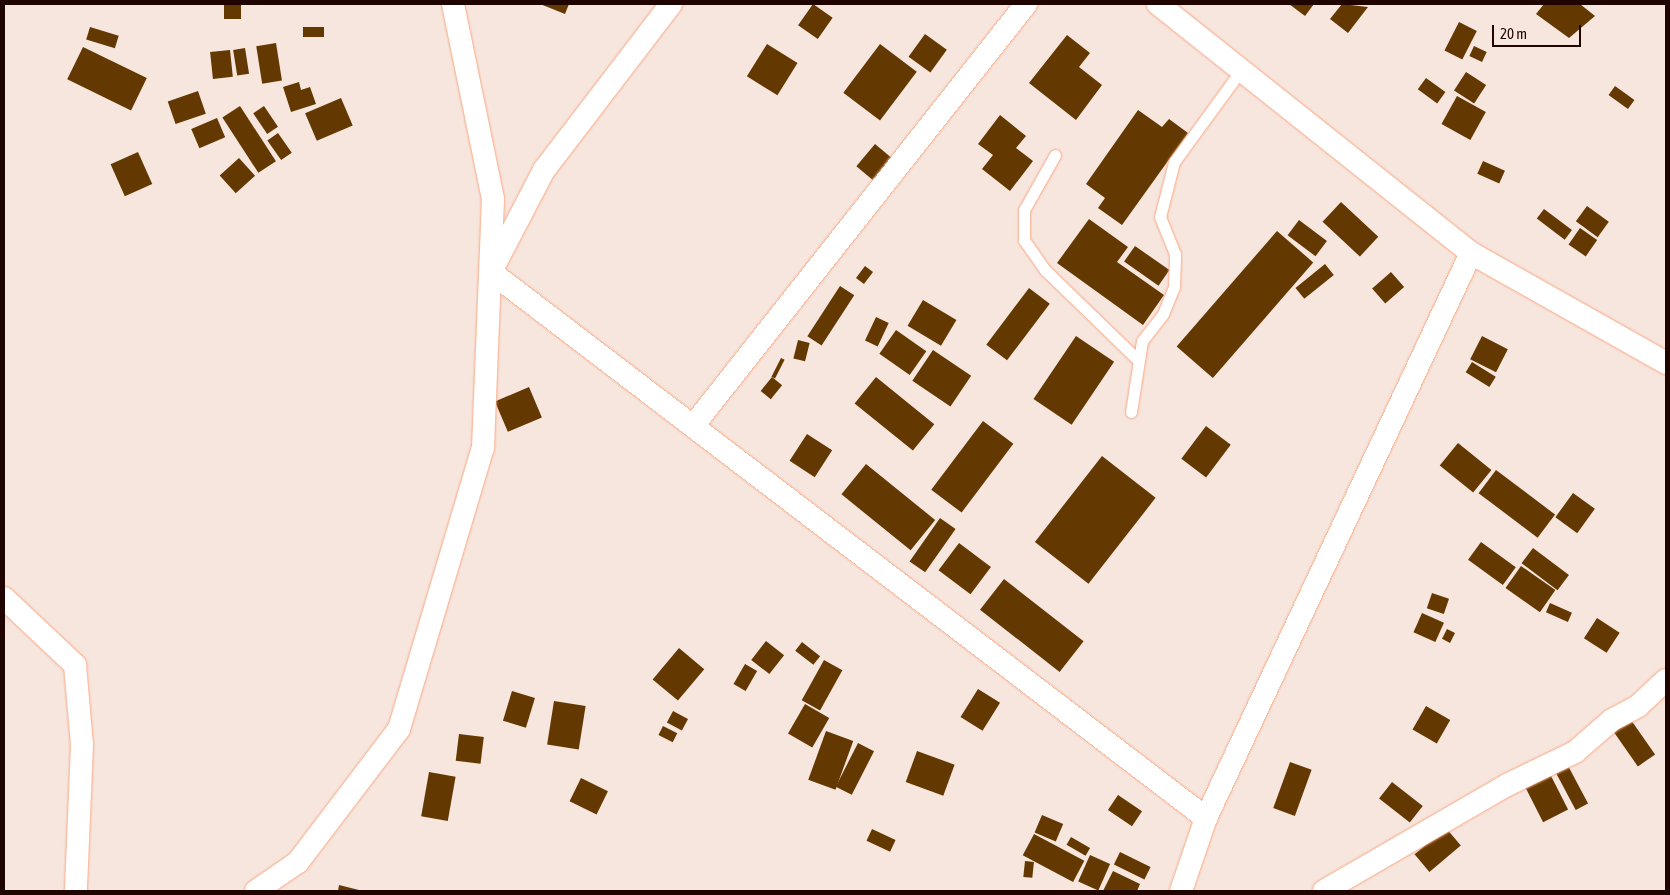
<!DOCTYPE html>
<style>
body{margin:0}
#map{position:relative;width:1670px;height:895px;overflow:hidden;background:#f7e6de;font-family:"Asap Condensed",sans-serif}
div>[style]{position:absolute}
.building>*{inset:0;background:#643901;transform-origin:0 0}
.roads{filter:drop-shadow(0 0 1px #f9a883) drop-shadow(0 0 1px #f9a883)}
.service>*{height:11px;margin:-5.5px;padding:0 5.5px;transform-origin:5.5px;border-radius:5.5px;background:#fff}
.minor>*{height:22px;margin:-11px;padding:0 11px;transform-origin:11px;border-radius:11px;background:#fff}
span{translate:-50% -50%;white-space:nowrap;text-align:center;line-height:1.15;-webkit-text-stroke:5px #f7e6de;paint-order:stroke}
.frame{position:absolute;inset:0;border:5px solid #200400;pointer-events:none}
.scale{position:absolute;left:1492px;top:25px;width:89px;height:22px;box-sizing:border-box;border:2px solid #200400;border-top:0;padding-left:6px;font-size:15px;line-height:18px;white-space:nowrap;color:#200400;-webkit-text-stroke:4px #f7e6de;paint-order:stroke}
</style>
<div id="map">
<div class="building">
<i style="left:224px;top:4px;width:17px;height:15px"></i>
<i style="clip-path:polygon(540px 4px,569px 4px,565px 14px)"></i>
<i style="left:813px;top:4px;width:24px;height:26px;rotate:35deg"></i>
<i style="clip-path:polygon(1289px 4px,1314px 4px,1305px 16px)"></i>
<i style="clip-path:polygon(1342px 4px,1368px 7px,1348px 33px,1330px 19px)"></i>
<i style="clip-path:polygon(1544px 4px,1580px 4px,1595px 16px,1569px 38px,1536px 14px)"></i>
<i style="left:1459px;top:22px;width:20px;height:32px;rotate:27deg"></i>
<i style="left:90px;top:27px;width:30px;height:13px;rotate:17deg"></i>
<i style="left:303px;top:27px;width:21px;height:10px"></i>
<i style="left:925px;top:34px;width:27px;height:28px;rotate:36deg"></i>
<i style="clip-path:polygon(1067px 35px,1090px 53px,1079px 67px,1102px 85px,1076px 120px,1029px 83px)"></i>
<i style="left:276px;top:43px;width:38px;height:20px;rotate:81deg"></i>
<i style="left:767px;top:44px;width:36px;height:38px;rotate:32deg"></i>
<i style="left:880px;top:44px;width:46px;height:61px;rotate:37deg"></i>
<i style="left:1474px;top:46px;width:14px;height:11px;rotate:25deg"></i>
<i style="left:83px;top:47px;width:71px;height:36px;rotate:26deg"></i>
<i style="left:245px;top:48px;width:26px;height:12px;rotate:81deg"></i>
<i style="left:230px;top:50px;width:27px;height:20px;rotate:84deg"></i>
<i style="left:1466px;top:72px;width:24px;height:22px;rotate:33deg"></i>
<i style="left:1426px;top:78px;width:24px;height:14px;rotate:36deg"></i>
<i style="clip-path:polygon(299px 82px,301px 90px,310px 87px,316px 104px,291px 112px,283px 87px)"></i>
<i style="left:1615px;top:86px;width:24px;height:11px;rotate:36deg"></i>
<i style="left:198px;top:91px;width:24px;height:32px;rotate:71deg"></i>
<i style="left:1457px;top:96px;width:33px;height:32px;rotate:29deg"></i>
<i style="left:341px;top:98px;width:30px;height:39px;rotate:67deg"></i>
<i style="left:240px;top:106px;width:66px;height:21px;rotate:57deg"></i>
<i style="left:264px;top:106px;width:25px;height:13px;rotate:56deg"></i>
<i style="clip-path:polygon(1138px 110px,1162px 127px,1169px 119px,1188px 133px,1122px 225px,1098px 208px,1105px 198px,1086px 184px)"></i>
<i style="clip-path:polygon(1000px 115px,1026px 136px,1016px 148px,1033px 161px,1010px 191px,982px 169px,993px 155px,978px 144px)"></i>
<i style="left:217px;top:118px;width:21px;height:28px;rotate:67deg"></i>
<i style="left:278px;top:133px;width:24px;height:13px;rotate:55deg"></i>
<i style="left:875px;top:144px;width:23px;height:29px;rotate:40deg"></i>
<i style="left:138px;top:152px;width:35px;height:30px;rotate:66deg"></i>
<i style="left:239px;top:158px;width:24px;height:26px;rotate:48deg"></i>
<i style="left:1483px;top:161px;width:24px;height:14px;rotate:24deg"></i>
<i style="left:1341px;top:202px;width:51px;height:27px;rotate:43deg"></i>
<i style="left:1587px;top:206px;width:27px;height:19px;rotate:36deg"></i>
<i style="left:1544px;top:209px;width:35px;height:12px;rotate:37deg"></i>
<i style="clip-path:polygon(1089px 219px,1128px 247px,1117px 262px,1164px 295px,1143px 325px,1057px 263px)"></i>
<i style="left:1299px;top:220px;width:35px;height:19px;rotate:37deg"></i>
<i style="left:1580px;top:228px;width:21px;height:20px;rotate:35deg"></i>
<i style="left:1277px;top:231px;width:48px;height:153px;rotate:41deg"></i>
<i style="left:1135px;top:246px;width:42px;height:19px;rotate:35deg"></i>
<i style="left:1325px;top:264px;width:14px;height:38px;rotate:51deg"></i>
<i style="left:865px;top:266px;width:10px;height:15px;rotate:37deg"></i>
<i style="left:1391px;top:272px;width:20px;height:25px;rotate:49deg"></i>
<i style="left:840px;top:286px;width:17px;height:60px;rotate:33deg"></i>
<i style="left:1029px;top:288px;width:26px;height:71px;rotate:37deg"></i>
<i style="left:923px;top:300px;width:39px;height:30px;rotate:31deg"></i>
<i style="left:876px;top:317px;width:14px;height:26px;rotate:25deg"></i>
<i style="left:896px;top:330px;width:37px;height:29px;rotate:35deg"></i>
<i style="left:1076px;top:336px;width:46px;height:76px;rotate:34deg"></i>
<i style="left:1482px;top:336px;width:29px;height:26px;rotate:27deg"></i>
<i style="left:798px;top:340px;width:12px;height:19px;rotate:14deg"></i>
<i style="left:933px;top:350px;width:46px;height:37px;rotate:34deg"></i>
<i style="left:781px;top:358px;width:4px;height:21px;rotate:27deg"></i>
<i style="left:1472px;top:362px;width:28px;height:12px;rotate:32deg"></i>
<i style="left:772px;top:377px;width:13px;height:18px;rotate:39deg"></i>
<i style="left:876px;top:377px;width:75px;height:34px;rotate:39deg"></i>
<i style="left:529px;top:387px;width:33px;height:37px;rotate:67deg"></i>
<i style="left:983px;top:421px;width:38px;height:86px;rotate:37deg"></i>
<i style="left:1206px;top:426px;width:31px;height:41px;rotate:37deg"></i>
<i style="left:807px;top:434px;width:30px;height:32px;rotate:33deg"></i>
<i style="left:1458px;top:443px;width:43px;height:29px;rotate:39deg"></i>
<i style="left:1102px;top:456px;width:68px;height:109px;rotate:38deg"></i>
<i style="left:866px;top:464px;width:89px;height:39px;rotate:39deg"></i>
<i style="left:1496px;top:470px;width:74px;height:29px;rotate:37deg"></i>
<i style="left:1573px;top:493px;width:27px;height:30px;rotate:36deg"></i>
<i style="left:940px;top:518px;width:19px;height:53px;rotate:35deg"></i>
<i style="left:1481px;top:542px;width:43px;height:22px;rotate:36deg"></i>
<i style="left:959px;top:543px;width:40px;height:34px;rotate:37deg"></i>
<i style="left:1533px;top:548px;width:45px;height:19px;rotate:37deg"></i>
<i style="left:1521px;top:566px;width:42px;height:27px;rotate:35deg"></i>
<i style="left:1004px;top:579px;width:101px;height:39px;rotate:38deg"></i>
<i style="left:1432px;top:593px;width:18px;height:16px;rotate:19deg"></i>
<i style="left:1550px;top:603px;width:24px;height:10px;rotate:24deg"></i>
<i style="left:1422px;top:613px;width:24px;height:21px;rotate:24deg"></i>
<i style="left:1597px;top:618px;width:27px;height:24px;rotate:33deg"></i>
<i style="left:1447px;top:629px;width:9px;height:11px;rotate:27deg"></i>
<i style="left:766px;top:641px;width:23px;height:24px;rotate:38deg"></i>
<i style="left:802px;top:642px;width:23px;height:11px;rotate:38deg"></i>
<i style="left:679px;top:648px;width:33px;height:41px;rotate:40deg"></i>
<i style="left:824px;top:660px;width:21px;height:46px;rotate:29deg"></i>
<i style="left:745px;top:664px;width:14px;height:23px;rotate:30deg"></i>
<i style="left:978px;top:689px;width:26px;height:33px;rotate:32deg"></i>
<i style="left:512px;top:691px;width:24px;height:31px;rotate:17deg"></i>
<i style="left:554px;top:701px;width:32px;height:44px;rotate:9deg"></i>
<i style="left:805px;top:704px;width:28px;height:34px;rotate:30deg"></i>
<i style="left:1426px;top:706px;width:28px;height:27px;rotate:30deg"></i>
<i style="left:673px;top:711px;width:17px;height:13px;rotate:28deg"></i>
<i style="left:1631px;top:720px;width:42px;height:21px;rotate:55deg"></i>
<i style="left:663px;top:726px;width:16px;height:10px;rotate:27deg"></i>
<i style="left:826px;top:731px;width:29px;height:52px;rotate:20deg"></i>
<i style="left:459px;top:734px;width:25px;height:27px;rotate:7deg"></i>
<i style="left:858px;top:743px;width:18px;height:49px;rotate:27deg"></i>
<i style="left:917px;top:751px;width:40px;height:33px;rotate:20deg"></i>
<i style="left:1290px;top:762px;width:23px;height:49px;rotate:20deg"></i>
<i style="left:1566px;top:762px;width:47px;height:14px;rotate:62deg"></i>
<i style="left:429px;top:772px;width:27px;height:45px;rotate:10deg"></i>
<i style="left:1549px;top:772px;width:42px;height:28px;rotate:63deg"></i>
<i style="left:581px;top:778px;width:30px;height:26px;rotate:26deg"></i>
<i style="left:1392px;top:782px;width:39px;height:21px;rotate:38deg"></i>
<i style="left:1118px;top:795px;width:29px;height:18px;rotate:34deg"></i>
<i style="left:1042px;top:815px;width:23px;height:19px;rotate:23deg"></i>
<i style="left:1446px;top:828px;width:23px;height:41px;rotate:50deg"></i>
<i style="left:872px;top:829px;width:26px;height:13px;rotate:25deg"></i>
<i style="left:1034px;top:834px;width:57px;height:24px;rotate:28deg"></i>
<i style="left:1071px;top:837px;width:22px;height:9px;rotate:30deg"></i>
<i style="left:1120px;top:852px;width:34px;height:14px;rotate:26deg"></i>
<i style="left:1090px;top:855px;width:22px;height:29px;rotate:24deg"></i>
<i style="left:1025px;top:861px;width:9px;height:16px;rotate:6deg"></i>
<i style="clip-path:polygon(1113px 871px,1140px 884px,1137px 891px,1103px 891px)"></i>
<i style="clip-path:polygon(339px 885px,363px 891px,338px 891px)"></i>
</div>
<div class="roads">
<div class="service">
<i style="left:1055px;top:155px;width:63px;rotate:119.4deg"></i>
<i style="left:1024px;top:210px;width:30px;rotate:90deg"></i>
<i style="left:1024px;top:240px;width:37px;rotate:55deg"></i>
<i style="left:1045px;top:270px;width:129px;rotate:44.1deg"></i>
<i style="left:1131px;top:412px;width:72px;rotate:-81.2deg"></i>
<i style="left:1142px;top:341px;width:34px;rotate:-52deg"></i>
<i style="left:1163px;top:314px;width:29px;rotate:-68deg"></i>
<i style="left:1174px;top:287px;width:33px;rotate:-88deg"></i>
<i style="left:1175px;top:254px;width:40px;rotate:-112deg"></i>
<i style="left:1160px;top:217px;width:57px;rotate:-75.7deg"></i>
<i style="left:1174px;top:162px;width:114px;rotate:-53.9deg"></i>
</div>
<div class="minor">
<i style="left:671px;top:4px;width:209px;rotate:127.4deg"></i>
<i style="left:544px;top:170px;width:115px;rotate:117.5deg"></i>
<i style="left:491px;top:272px;width:900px;rotate:37.37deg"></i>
<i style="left:1158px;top:4px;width:400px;rotate:38.5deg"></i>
<i style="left:1471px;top:253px;width:224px;rotate:29.4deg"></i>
<i style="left:693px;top:426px;width:538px;rotate:-51.72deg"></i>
<i style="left:4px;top:598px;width:98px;rotate:43.3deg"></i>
<i style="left:75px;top:665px;width:80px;rotate:85deg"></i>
<i style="left:82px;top:745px;width:146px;rotate:92.4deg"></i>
<i style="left:256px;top:891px;width:51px;rotate:-34.6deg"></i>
<i style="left:298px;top:862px;width:167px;rotate:-52.8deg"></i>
<i style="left:399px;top:729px;width:293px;rotate:-73.4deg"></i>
<i style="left:483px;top:448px;width:249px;rotate:-87.7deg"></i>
<i style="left:493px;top:199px;width:199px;rotate:-101.6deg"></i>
<i style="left:1181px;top:891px;width:77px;rotate:-71.1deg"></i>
<i style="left:1206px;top:818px;width:624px;rotate:-64.87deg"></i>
<i style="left:1324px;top:891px;width:211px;rotate:-30.1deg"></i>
<i style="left:1507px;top:785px;width:76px;rotate:-25.9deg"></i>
<i style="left:1575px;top:752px;width:49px;rotate:-40.9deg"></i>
<i style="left:1612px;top:720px;width:30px;rotate:-28deg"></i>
<i style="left:1638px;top:706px;width:38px;rotate:-43deg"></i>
</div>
</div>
<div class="frame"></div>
<div class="scale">20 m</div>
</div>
